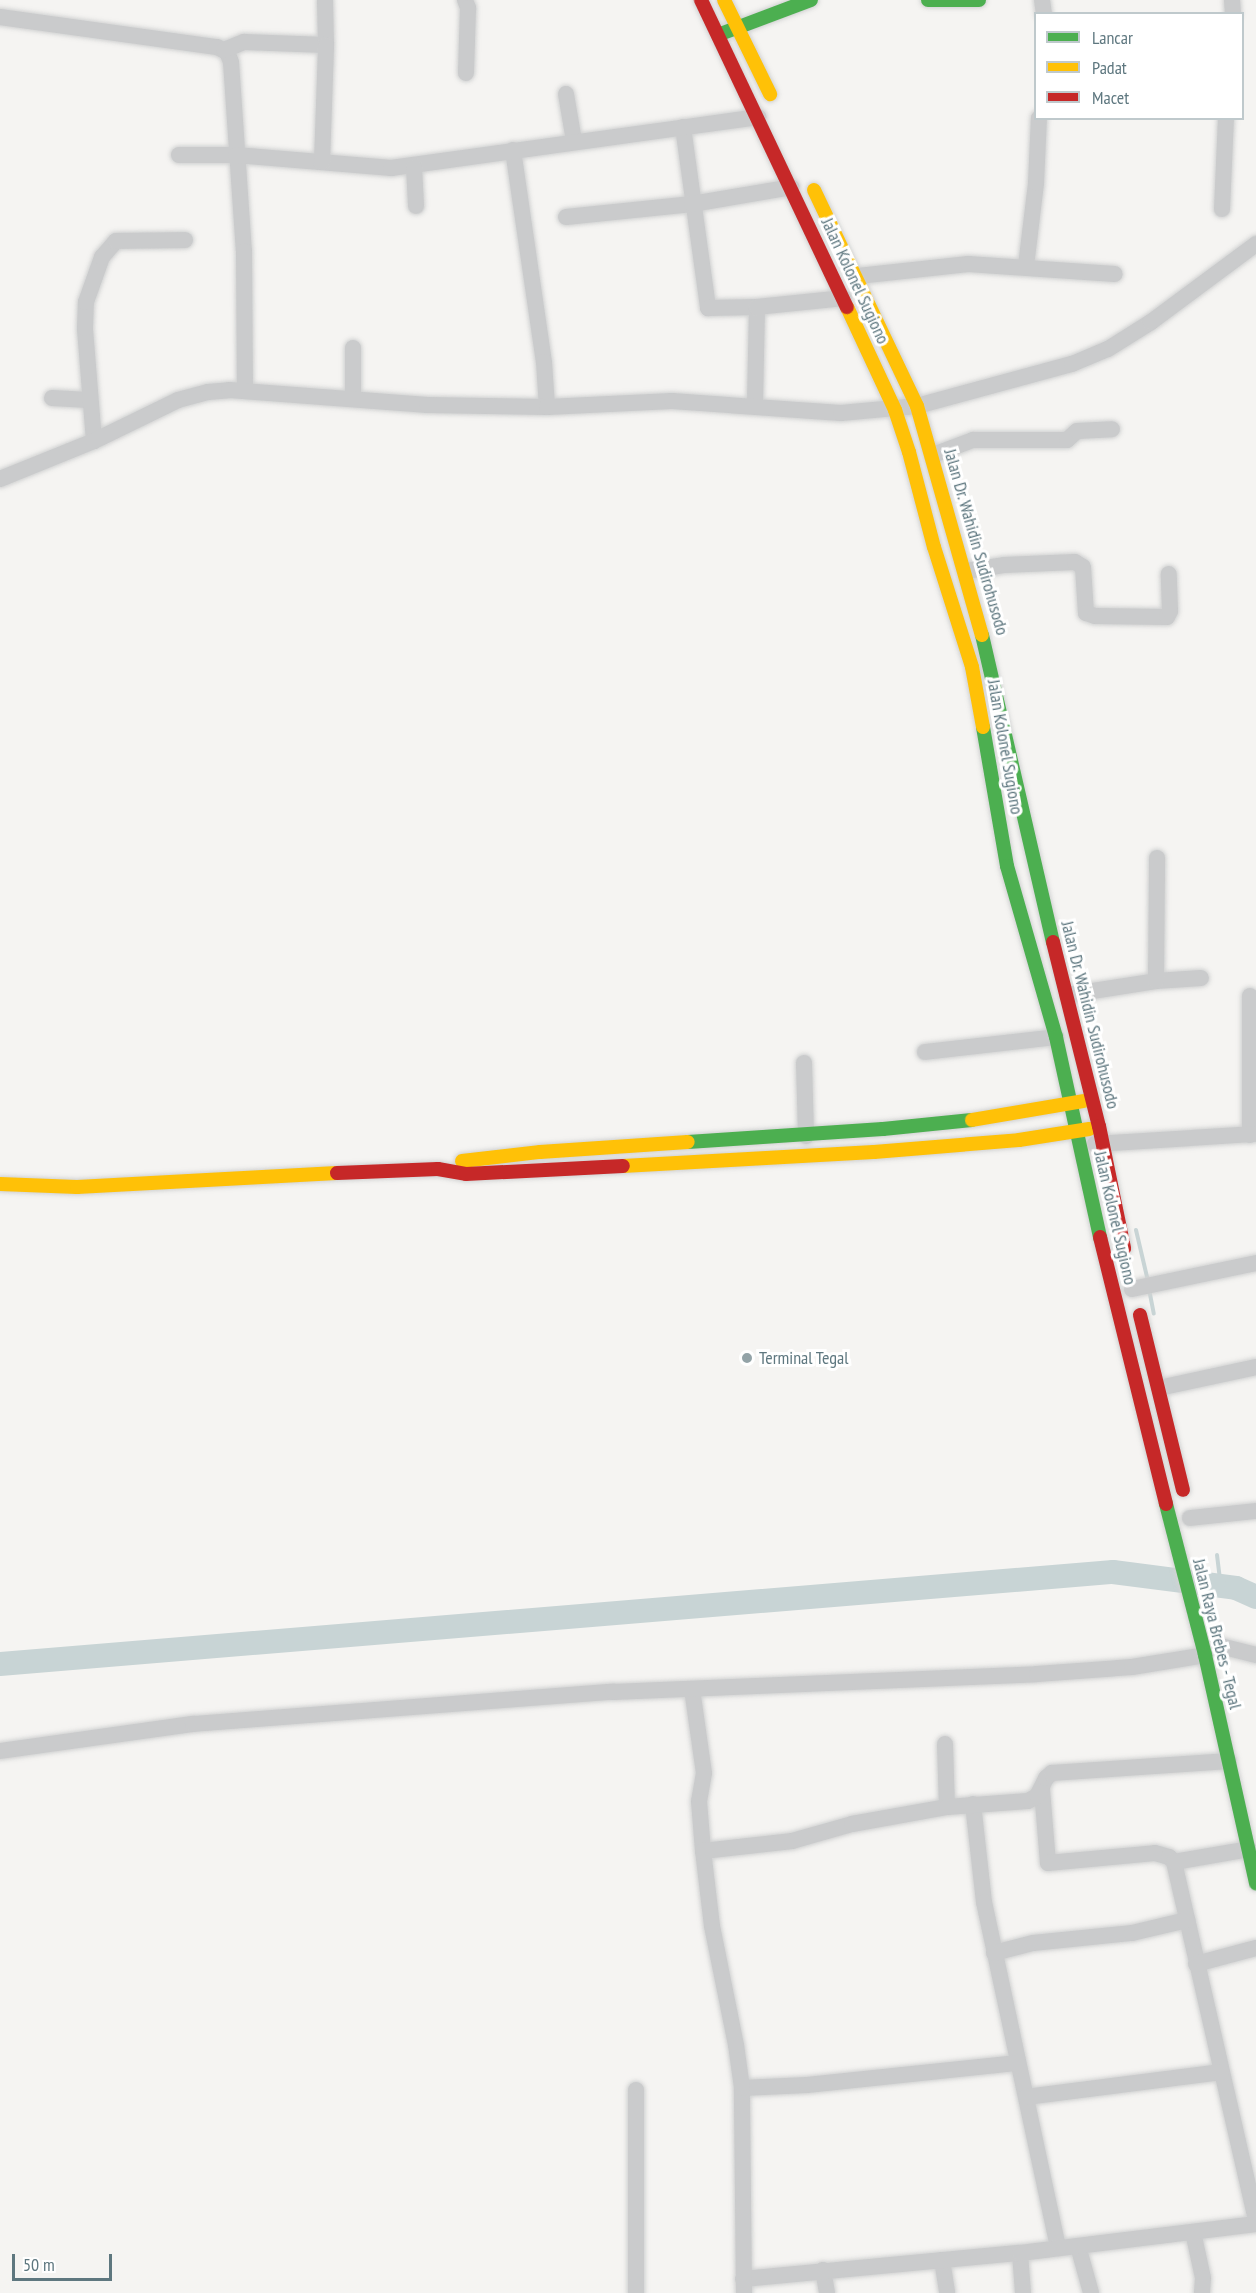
<!DOCTYPE html>
<style>
body{margin:0}
#map{position:relative;width:1256px;height:2293px;overflow:hidden;background:#f5f4f2;font-family:"PT Sans Narrow",sans-serif}
div>[style]{position:absolute}
.stream>*{height:4px;margin:-2px;padding:0 2px;transform-origin:2px;border-radius:2px;background:#c8d4d5}
.river>*{height:24px;margin:-12px;padding:0 12px;transform-origin:12px;border-radius:12px;background:#c8d4d5}
.roads{filter:drop-shadow(0 0 2px #d1d2d2) drop-shadow(0 0 2px #d1d2d2)}
.street>*{height:16px;margin:-8px;padding:0 8px;transform-origin:8px;border-radius:8px;background:#cacbcc}
.fast>*{height:14px;margin:-7px;padding:0 7px;transform-origin:7px;border-radius:7px;background:#4caf50}
.slow>*{height:14px;margin:-7px;padding:0 7px;transform-origin:7px;border-radius:7px;background:#ffc107}
.jam>*{height:14px;margin:-7px;padding:0 7px;transform-origin:7px;border-radius:7px;background:#c62828}
.dots>*{width:16px;height:16px;translate:-50% -50%;box-sizing:border-box;border:3px solid #fff;border-radius:50%}
span{translate:-50% -50%;white-space:nowrap;text-align:center;line-height:1.15;-webkit-text-stroke:6px #fff;paint-order:stroke}
.street-label{font-size:18px;color:#5e777f}
.poi-label{font-size:18px;color:#5e777f}
.left{translate:0 -50%;text-align:left}
.legend{position:absolute;left:1034px;top:12px;width:210px;height:108px;box-sizing:border-box;background:#fff;border:2px solid #bfc9cc;margin:0;padding:8px 10px;list-style:none;font-size:18px;color:#5e777f}
.legend li{display:flex;align-items:center;gap:12px;height:30px}
.legend b{width:30px;border:2px solid #bfc9cc}
.scale{position:absolute;left:12px;top:2254px;width:100px;height:27px;box-sizing:border-box;border:3px solid #5e777f;border-top:0;padding-left:8px;font-size:18px;line-height:21px;white-space:nowrap;color:#5e777f;-webkit-text-stroke:4px #fff;paint-order:stroke}
</style>
<div id="map">
<div class="stream">
<i style="left:1136px;top:1230px;width:52px;rotate:76.8deg"></i>
<i style="left:1149px;top:1289px;width:25px;rotate:79deg"></i>
<i style="left:1217px;top:1555px;width:31px;rotate:83deg"></i>
</div>
<div class="river">
<i style="left:0;top:1664px;width:1117px;rotate:-4.73deg"></i>
<i style="left:1113px;top:1572px;width:124px;rotate:7.4deg"></i>
<i style="left:1236px;top:1588px;width:22px;rotate:24deg"></i>
</div>
<div class="roads">
<div class="street">
<i style="left:465px;top:0;width:9px;rotate:69deg"></i>
<i style="left:468px;top:8px;width:65px;rotate:91.8deg"></i>
<i style="left:1042px;top:0;width:14px;rotate:82deg"></i>
<i style="left:1232px;top:0;width:14px;rotate:86deg"></i>
<i style="left:0;top:17px;width:219px;rotate:7.9deg"></i>
<i style="left:217px;top:47px;width:11px;rotate:27deg"></i>
<i style="left:227px;top:52px;width:11px;rotate:68deg"></i>
<i style="left:231px;top:62px;width:189px;rotate:86.1deg"></i>
<i style="left:244px;top:251px;width:138px;rotate:89.6deg"></i>
<i style="left:224px;top:50px;width:22px;rotate:-22deg"></i>
<i style="left:244px;top:42px;width:82px;rotate:2.1deg"></i>
<i style="left:326px;top:45px;width:45px;rotate:-91.3deg"></i>
<i style="left:566px;top:94px;width:48px;rotate:80.3deg"></i>
<i style="left:683px;top:127px;width:183px;rotate:82.1deg"></i>
<i style="left:708px;top:308px;width:49px;rotate:-1.2deg"></i>
<i style="left:757px;top:307px;width:99px;rotate:91.2deg"></i>
<i style="left:513px;top:150px;width:214px;rotate:81.7deg"></i>
<i style="left:544px;top:362px;width:45px;rotate:86.2deg"></i>
<i style="left:179px;top:155px;width:57px"></i>
<i style="left:236px;top:155px;width:156px;rotate:4.8deg"></i>
<i style="left:391px;top:168px;width:371px;rotate:-7.9deg"></i>
<i style="left:322px;top:162px;width:117px;rotate:-88deg"></i>
<i style="left:414px;top:167px;width:39px;rotate:87deg"></i>
<i style="left:1222px;top:209px;width:91px;rotate:-87.5deg"></i>
<i style="left:566px;top:217px;width:127px;rotate:-5.9deg"></i>
<i style="left:692px;top:204px;width:101px;rotate:-9.6deg"></i>
<i style="left:1026px;top:266px;width:84px;rotate:-83.1deg"></i>
<i style="left:1036px;top:183px;width:65px;rotate:-87.4deg"></i>
<i style="left:858px;top:276px;width:111px;rotate:-6.2deg"></i>
<i style="left:968px;top:264px;width:147px;rotate:3.9deg"></i>
<i style="left:757px;top:307px;width:87px;rotate:-5.9deg"></i>
<i style="left:52px;top:398px;width:37px;rotate:3deg"></i>
<i style="left:353px;top:399px;width:51px;rotate:-90deg"></i>
<i style="left:94px;top:441px;width:113px;rotate:-94.6deg"></i>
<i style="left:85px;top:328px;width:26px;rotate:-88deg"></i>
<i style="left:86px;top:302px;width:48px;rotate:-70.4deg"></i>
<i style="left:102px;top:257px;width:21px;rotate:-49deg"></i>
<i style="left:116px;top:241px;width:69px;rotate:-0.8deg"></i>
<i style="left:933px;top:455px;width:43px;rotate:-20.6deg"></i>
<i style="left:973px;top:440px;width:94px"></i>
<i style="left:1067px;top:440px;width:13px;rotate:-42deg"></i>
<i style="left:1077px;top:431px;width:35px;rotate:-3deg"></i>
<i style="left:0;top:479px;width:101px;rotate:-22deg"></i>
<i style="left:94px;top:441px;width:93px;rotate:-26deg"></i>
<i style="left:178px;top:400px;width:31px;rotate:-15deg"></i>
<i style="left:208px;top:392px;width:21px;rotate:-5deg"></i>
<i style="left:229px;top:390px;width:199px;rotate:4.3deg"></i>
<i style="left:427px;top:405px;width:120px;rotate:1deg"></i>
<i style="left:547px;top:407px;width:125px;rotate:-2.7deg"></i>
<i style="left:672px;top:401px;width:169px;rotate:4.1deg"></i>
<i style="left:841px;top:413px;width:76px;rotate:-5.3deg"></i>
<i style="left:917px;top:406px;width:161px;rotate:-15.2deg"></i>
<i style="left:1072px;top:364px;width:39px;rotate:-23deg"></i>
<i style="left:1108px;top:349px;width:51px;rotate:-32.1deg"></i>
<i style="left:1151px;top:322px;width:131px;rotate:-36.6deg"></i>
<i style="left:966px;top:571px;width:38px;rotate:-9deg"></i>
<i style="left:1004px;top:565px;width:71px;rotate:-2.4deg"></i>
<i style="left:1075px;top:562px;width:9px;rotate:32deg"></i>
<i style="left:1083px;top:567px;width:46px;rotate:86.3deg"></i>
<i style="left:1086px;top:613px;width:9px;rotate:18deg"></i>
<i style="left:1095px;top:616px;width:72px;rotate:0.8deg"></i>
<i style="left:1167px;top:617px;width:7px;rotate:-63deg"></i>
<i style="left:1170px;top:611px;width:37px;rotate:-92deg"></i>
<i style="left:1156px;top:981px;width:45px;rotate:-3.8deg"></i>
<i style="left:1067px;top:995px;width:90px;rotate:-8.9deg"></i>
<i style="left:1156px;top:981px;width:123px;rotate:-89.5deg"></i>
<i style="left:925px;top:1052px;width:132px;rotate:-6.5deg"></i>
<i style="left:804px;top:1063px;width:73px;rotate:88.4deg"></i>
<i style="left:1250px;top:1135px;width:139px;rotate:-90deg"></i>
<i style="left:1095px;top:1144px;width:161px;rotate:-3.6deg"></i>
<i style="left:1132px;top:1289px;width:127px;rotate:-11.8deg"></i>
<i style="left:1159px;top:1388px;width:99px;rotate:-12.2deg"></i>
<i style="left:1190px;top:1518px;width:66px;rotate:-6.1deg"></i>
<i style="left:1220px;top:1646px;width:37px;rotate:14deg"></i>
<i style="left:692px;top:1689px;width:85px;rotate:81.9deg"></i>
<i style="left:704px;top:1773px;width:28px;rotate:100deg"></i>
<i style="left:699px;top:1801px;width:50px;rotate:85.4deg"></i>
<i style="left:945px;top:1744px;width:63px;rotate:88.2deg"></i>
<i style="left:0;top:1751px;width:195px;rotate:-8deg"></i>
<i style="left:193px;top:1724px;width:421px;rotate:-4.4deg"></i>
<i style="left:613px;top:1692px;width:424px;rotate:-2.4deg"></i>
<i style="left:1037px;top:1674px;width:95px;rotate:-4.2deg"></i>
<i style="left:1132px;top:1667px;width:74px;rotate:-9.3deg"></i>
<i style="left:1042px;top:1790px;width:73px;rotate:85.3deg"></i>
<i style="left:1048px;top:1863px;width:107px;rotate:-5.3deg"></i>
<i style="left:1155px;top:1853px;width:15px;rotate:16deg"></i>
<i style="left:1169px;top:1857px;width:7px;rotate:45deg"></i>
<i style="left:1174px;top:1862px;width:368px;rotate:77.1deg"></i>
<i style="left:973px;top:1804px;width:99px;rotate:83.6deg"></i>
<i style="left:984px;top:1902px;width:353px;rotate:77.9deg"></i>
<i style="left:1174px;top:1862px;width:76px;rotate:-9.8deg"></i>
<i style="left:994px;top:1953px;width:40px;rotate:-14.4deg"></i>
<i style="left:1033px;top:1943px;width:100px;rotate:-5.8deg"></i>
<i style="left:1132px;top:1933px;width:57px;rotate:-13.3deg"></i>
<i style="left:1196px;top:1964px;width:62px;rotate:-14.9deg"></i>
<i style="left:742px;top:2088px;width:65px;rotate:-2.6deg"></i>
<i style="left:807px;top:2085px;width:212px;rotate:-6deg"></i>
<i style="left:1026px;top:2097px;width:197px;rotate:-7.3deg"></i>
<i style="left:1193px;top:2232px;width:47px;rotate:77.7deg"></i>
<i style="left:1203px;top:2278px;width:15px;rotate:94deg"></i>
<i style="left:1078px;top:2246px;width:49px;rotate:74.5deg"></i>
<i style="left:1020px;top:2253px;width:40px;rotate:85.7deg"></i>
<i style="left:942px;top:2260px;width:33px;rotate:81deg"></i>
<i style="left:823px;top:2270px;width:23px;rotate:80deg"></i>
<i style="left:743px;top:2279px;width:278px;rotate:-5.4deg"></i>
<i style="left:1020px;top:2253px;width:238px;rotate:-7deg"></i>
<i style="left:636px;top:2293px;width:203px;rotate:-90deg"></i>
<i style="left:744px;top:2293px;width:205px;rotate:-90.6deg"></i>
<i style="left:742px;top:2088px;width:43px;rotate:-97.9deg"></i>
<i style="left:736px;top:2045px;width:121px;rotate:-101.4deg"></i>
<i style="left:712px;top:1926px;width:76px;rotate:-96.8deg"></i>
<i style="left:703px;top:1851px;width:90px;rotate:-6.4deg"></i>
<i style="left:792px;top:1841px;width:62px;rotate:-15.8deg"></i>
<i style="left:852px;top:1824px;width:97px;rotate:-10.1deg"></i>
<i style="left:947px;top:1807px;width:81px;rotate:-4.2deg"></i>
<i style="left:1028px;top:1801px;width:10px;rotate:-29deg"></i>
<i style="left:1037px;top:1796px;width:20px;rotate:-63deg"></i>
<i style="left:1046px;top:1778px;width:8px;rotate:-40deg"></i>
<i style="left:1052px;top:1773px;width:177px;rotate:-3.9deg"></i>
</div>
<div class="fast">
<i style="left:928px;top:0;width:51px"></i>
<i style="left:723px;top:33px;width:94px;rotate:-20.6deg"></i>
<i style="left:982px;top:635px;width:315px;rotate:77deg"></i>
<i style="left:983px;top:727px;width:141px;rotate:80.2deg"></i>
<i style="left:1007px;top:866px;width:178px;rotate:74deg"></i>
<i style="left:1056px;top:1037px;width:205px;rotate:77.6deg"></i>
<i style="left:688px;top:1142px;width:195px;rotate:-3.8deg"></i>
<i style="left:883px;top:1129px;width:89px;rotate:-5.8deg"></i>
<i style="left:1166px;top:1504px;width:156px;rotate:75.5deg"></i>
<i style="left:1205px;top:1655px;width:234px;rotate:77.4deg"></i>
</div>
<div class="slow">
<i style="left:724px;top:0;width:105px;rotate:63.9deg"></i>
<i style="left:814px;top:190px;width:239px;rotate:64.5deg"></i>
<i style="left:917px;top:406px;width:238px;rotate:74.2deg"></i>
<i style="left:847px;top:307px;width:114px;rotate:65deg"></i>
<i style="left:895px;top:410px;width:44px;rotate:71.6deg"></i>
<i style="left:909px;top:452px;width:98px;rotate:75.3deg"></i>
<i style="left:934px;top:547px;width:126px;rotate:72.4deg"></i>
<i style="left:972px;top:667px;width:61px;rotate:79.6deg"></i>
<i style="left:972px;top:1120px;width:113px;rotate:-9.7deg"></i>
<i style="left:462px;top:1161px;width:79px;rotate:-6.6deg"></i>
<i style="left:540px;top:1152px;width:148px;rotate:-3.9deg"></i>
<i style="left:623px;top:1166px;width:251px;rotate:-3.2deg"></i>
<i style="left:874px;top:1152px;width:145px;rotate:-4.7deg"></i>
<i style="left:1019px;top:1140px;width:71px;rotate:-8.9deg"></i>
<i style="left:0;top:1184px;width:77px;rotate:2.2deg"></i>
<i style="left:77px;top:1187px;width:260px;rotate:-3.1deg"></i>
</div>
<div class="jam">
<i style="left:701px;top:0;width:340px;rotate:64.6deg"></i>
<i style="left:1053px;top:942px;width:190px;rotate:76deg"></i>
<i style="left:1099px;top:1126px;width:125px;rotate:78.4deg"></i>
<i style="left:337px;top:1173px;width:101px;rotate:-2.3deg"></i>
<i style="left:438px;top:1169px;width:28px;rotate:10deg"></i>
<i style="left:466px;top:1174px;width:157px;rotate:-2.9deg"></i>
<i style="left:1100px;top:1237px;width:275px;rotate:76.1deg"></i>
<i style="left:1140px;top:1315px;width:180px;rotate:76.2deg"></i>
</div>
</div>
<div class="dots">
<i style="left:747px;top:1358px;background:#93a3a7"></i>
</div>
<div class="street-label">
<span style="left:855px;top:281px;rotate:65deg">Jalan Kolonel Sugiono</span>
<span style="left:976px;top:542px;rotate:74deg">Jalan Dr. Wahidin Sudirohusodo</span>
<span style="left:1005px;top:747px;rotate:80deg">Jalan Kolonel Sugiono</span>
<span style="left:1090px;top:1015px;rotate:76deg">Jalan Dr. Wahidin Sudirohusodo</span>
<span style="left:1115px;top:1218px;rotate:77deg">Jalan Kolonel Sugiono</span>
<span style="left:1217px;top:1634px;rotate:76deg">Jalan Raya Brebes - Tegal</span>
</div>
<div class="poi-label">
<span class="left" style="left:759px;top:1358px">Terminal Tegal</span>
</div>
<ul class="legend">
<li><b style="height:8px;background:#4caf50"></b>Lancar</li>
<li><b style="height:8px;background:#ffc107"></b>Padat</li>
<li><b style="height:8px;background:#c62828"></b>Macet</li>
</ul>
<div class="scale">50 m</div>
</div>
